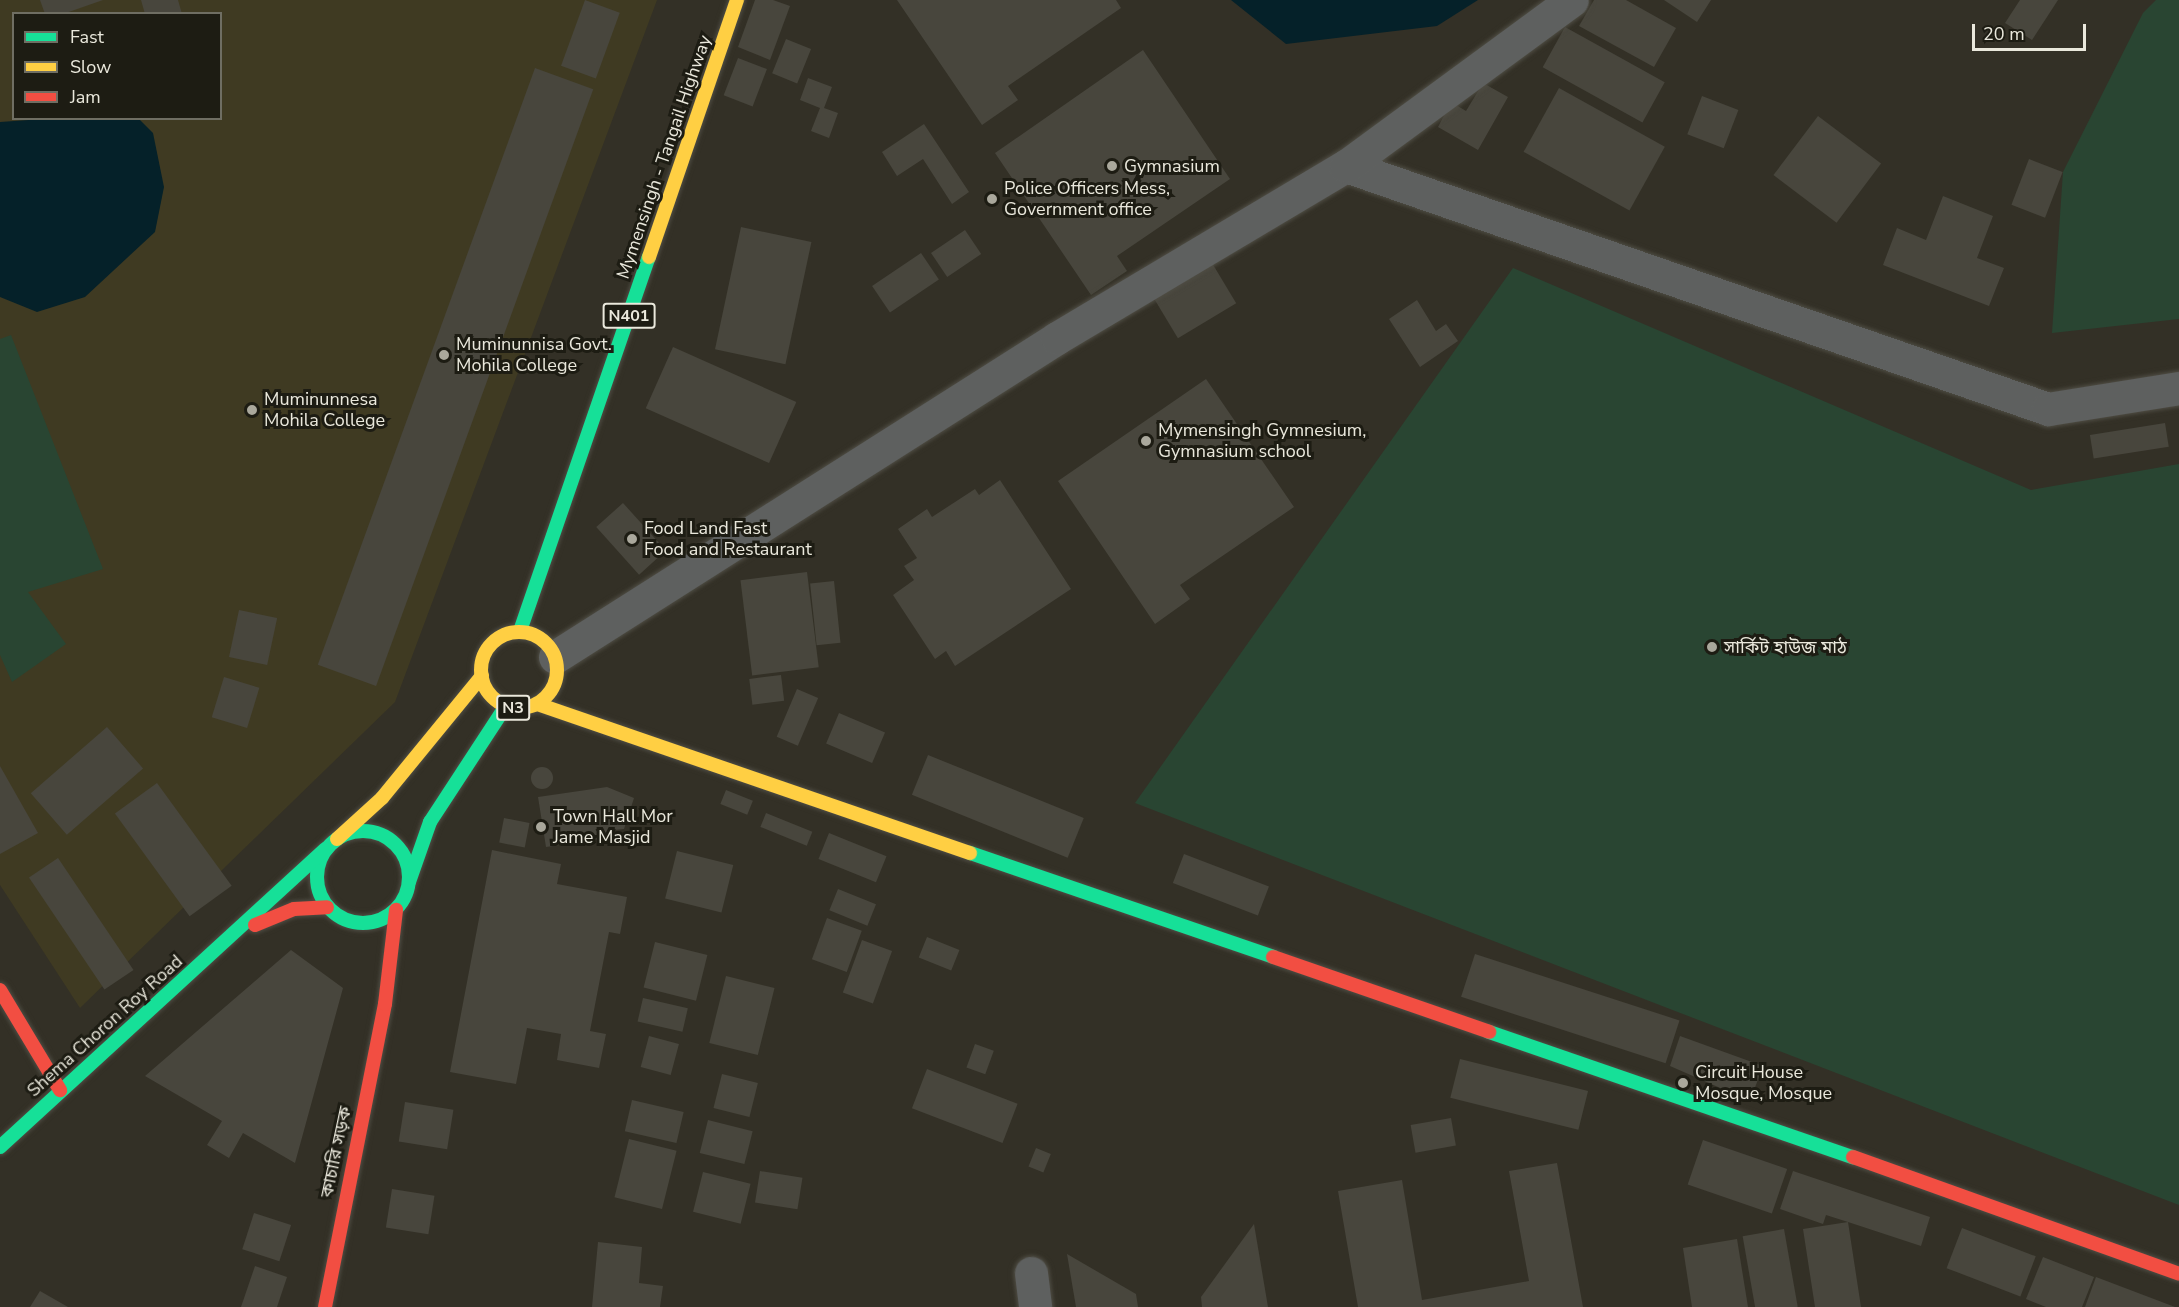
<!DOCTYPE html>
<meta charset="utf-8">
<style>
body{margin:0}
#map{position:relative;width:2179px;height:1307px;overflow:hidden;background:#333026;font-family:"Nunito Sans","Noto Sans Bengali",sans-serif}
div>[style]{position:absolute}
.built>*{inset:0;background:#3f3a22}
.green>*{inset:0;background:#294532}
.water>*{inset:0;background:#052129}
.building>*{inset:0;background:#48463d;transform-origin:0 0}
.round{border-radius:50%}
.roads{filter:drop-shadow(0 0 2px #4f4d44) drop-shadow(0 0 2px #4f4d44)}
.street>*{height:33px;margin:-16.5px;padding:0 16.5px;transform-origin:16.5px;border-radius:16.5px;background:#5e605f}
.fast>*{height:14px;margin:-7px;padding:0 7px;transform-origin:7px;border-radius:7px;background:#16e098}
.fast>.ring{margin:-7px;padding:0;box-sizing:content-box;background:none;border:14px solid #16e098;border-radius:50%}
.slow>*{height:14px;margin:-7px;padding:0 7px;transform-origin:7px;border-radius:7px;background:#ffcf43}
.slow>.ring{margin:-7px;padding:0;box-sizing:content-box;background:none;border:14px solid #ffcf43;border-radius:50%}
.jam>*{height:14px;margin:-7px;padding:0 7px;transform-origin:7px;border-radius:7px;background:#f24e42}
.dots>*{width:16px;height:16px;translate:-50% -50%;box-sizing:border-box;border:3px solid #1d1c13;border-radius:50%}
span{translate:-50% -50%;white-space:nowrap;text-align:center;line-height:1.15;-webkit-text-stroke:6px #1d1c13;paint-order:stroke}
.shield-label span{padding:2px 4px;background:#1d1c13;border:2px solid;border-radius:4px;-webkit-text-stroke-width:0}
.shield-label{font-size:16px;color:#eae8dc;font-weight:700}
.street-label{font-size:18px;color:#eae8dc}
.poi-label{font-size:18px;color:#eae8dc}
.left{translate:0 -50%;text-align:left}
.legend{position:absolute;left:12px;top:12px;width:210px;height:108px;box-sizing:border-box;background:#1d1c13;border:2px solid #6f6e63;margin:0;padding:8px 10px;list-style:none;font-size:18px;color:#eae8dc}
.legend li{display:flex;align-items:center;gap:12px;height:30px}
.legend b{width:30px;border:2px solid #6f6e63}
.scale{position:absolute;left:1972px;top:24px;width:114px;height:27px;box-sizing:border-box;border:3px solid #eae8dc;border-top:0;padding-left:8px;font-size:18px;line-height:21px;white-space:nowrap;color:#eae8dc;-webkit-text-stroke:4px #1d1c13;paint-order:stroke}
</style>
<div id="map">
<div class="built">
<i style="clip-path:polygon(evenodd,0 0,657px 0,395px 702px,80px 1008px,0 885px,0 0,14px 14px,220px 14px,220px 118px,14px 118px,14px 14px)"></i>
</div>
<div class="green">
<i style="clip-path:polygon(2156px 0,2179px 0,2179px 319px,2052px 333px,2063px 172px,2143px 13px)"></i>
<i style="clip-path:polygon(1513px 268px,2031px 490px,2179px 464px,2179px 1205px,1135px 803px)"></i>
<i style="clip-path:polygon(11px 335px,103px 569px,28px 592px,66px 644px,12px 682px,0 655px,0 339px)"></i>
</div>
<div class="water">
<i style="clip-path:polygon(1231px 0,1478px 0,1437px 26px,1286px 44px)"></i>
<i style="clip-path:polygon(43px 119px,139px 119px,153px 133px,164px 187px,155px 232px,85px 297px,37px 312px,0 297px,0 122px)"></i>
</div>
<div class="building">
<i style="clip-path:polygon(40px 0,103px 0,63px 14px,45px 14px)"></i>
<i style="clip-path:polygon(141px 0,178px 0,182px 14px,145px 14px)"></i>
<i style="left:585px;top:0;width:37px;height:70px;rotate:20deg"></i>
<i style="clip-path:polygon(755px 0,773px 0,790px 6px,770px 60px,738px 47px)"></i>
<i style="clip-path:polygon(897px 0,1116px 0,1121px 8px,1008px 86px,1018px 100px,982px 125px)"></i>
<i style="clip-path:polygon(1594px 0,1626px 0,1676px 28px,1654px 67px,1579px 26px)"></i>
<i style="clip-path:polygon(1664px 0,1711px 0,1697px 22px)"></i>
<i style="clip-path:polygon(2020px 0,2058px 0,2032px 40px,2005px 23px)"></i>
<i style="left:1565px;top:27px;width:114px;height:46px;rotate:29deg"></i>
<i style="left:786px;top:39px;width:27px;height:37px;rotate:22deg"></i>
<i style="clip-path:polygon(1143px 50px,1230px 179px,1117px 256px,1127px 271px,1091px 295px,995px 153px)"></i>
<i style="left:738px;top:58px;width:31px;height:40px;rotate:21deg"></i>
<i style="left:535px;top:68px;width:62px;height:635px;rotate:20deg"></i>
<i style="clip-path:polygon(808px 78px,832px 87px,824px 108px,838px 113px,829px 138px,811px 131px,820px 108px,800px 100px)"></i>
<i style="clip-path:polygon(1483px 83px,1508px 97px,1478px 150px,1438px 127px,1451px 102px,1466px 111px)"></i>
<i style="left:1559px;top:88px;width:121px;height:73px;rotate:29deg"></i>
<i style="left:1702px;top:96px;width:39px;height:41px;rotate:21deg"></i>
<i style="left:1818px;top:116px;width:79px;height:74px;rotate:37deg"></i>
<i style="clip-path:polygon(924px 124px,969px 192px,952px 204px,923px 159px,897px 176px,882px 152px)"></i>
<i style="left:2029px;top:159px;width:36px;height:49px;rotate:21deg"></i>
<i style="clip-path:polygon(1943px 196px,1993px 216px,1977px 258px,2004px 268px,1989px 306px,1883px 265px,1897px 228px,1926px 240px)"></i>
<i style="left:741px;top:227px;width:72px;height:125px;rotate:12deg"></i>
<i style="left:965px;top:230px;width:29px;height:41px;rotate:56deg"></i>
<i style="left:921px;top:253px;width:32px;height:59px;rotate:56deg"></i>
<i style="left:1212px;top:263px;width:47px;height:68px;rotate:59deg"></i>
<i style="clip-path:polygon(1417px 300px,1436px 331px,1446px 324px,1458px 341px,1420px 367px,1389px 319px)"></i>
<i style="left:673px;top:347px;width:135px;height:67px;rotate:24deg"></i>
<i style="clip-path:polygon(1206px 379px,1294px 507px,1180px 585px,1190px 599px,1155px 624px,1058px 481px)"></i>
<i style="left:2165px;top:423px;width:24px;height:76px;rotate:81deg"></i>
<i style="clip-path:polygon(1000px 480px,1071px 589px,955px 666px,946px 651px,935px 659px,893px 595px,914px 580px,904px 566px,917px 558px,898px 529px,927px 509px,932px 517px,975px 489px,979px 495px)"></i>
<i style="left:623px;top:503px;width:64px;height:36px;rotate:48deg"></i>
<i style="left:807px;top:572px;width:96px;height:67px;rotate:83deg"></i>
<i style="left:834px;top:581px;width:62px;height:24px;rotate:84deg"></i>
<i style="left:239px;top:610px;width:39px;height:48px;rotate:12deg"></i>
<i style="left:781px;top:675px;width:26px;height:32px;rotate:83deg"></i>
<i style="left:224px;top:677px;width:37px;height:42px;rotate:17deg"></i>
<i style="left:797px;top:689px;width:23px;height:52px;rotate:23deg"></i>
<i style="left:839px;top:713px;width:50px;height:33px;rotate:23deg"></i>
<i style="left:107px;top:727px;width:55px;height:101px;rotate:49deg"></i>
<i style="left:928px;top:755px;width:168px;height:43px;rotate:22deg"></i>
<i style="clip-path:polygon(0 766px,38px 833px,0 854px)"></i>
<i class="round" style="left:531px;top:767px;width:22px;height:22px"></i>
<i style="left:157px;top:783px;width:127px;height:52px;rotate:54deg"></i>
<i style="clip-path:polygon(607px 787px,634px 798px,624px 829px,614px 830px,615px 837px,546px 847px,538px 797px)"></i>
<i style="left:726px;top:790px;width:29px;height:15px;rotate:22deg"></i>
<i style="left:766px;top:813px;width:50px;height:15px;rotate:22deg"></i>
<i style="left:504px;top:818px;width:26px;height:25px;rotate:11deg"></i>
<i style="left:829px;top:833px;width:62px;height:28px;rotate:22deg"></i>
<i style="clip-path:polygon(492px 850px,561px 864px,557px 884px,627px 897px,620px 934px,609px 932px,590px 1031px,606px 1034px,599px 1068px,557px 1060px,561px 1034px,527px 1028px,516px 1084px,450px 1072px)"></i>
<i style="left:677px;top:851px;width:58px;height:49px;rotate:14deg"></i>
<i style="left:1184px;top:854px;width:91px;height:31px;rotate:21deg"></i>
<i style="left:58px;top:858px;width:135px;height:35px;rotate:56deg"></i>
<i style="left:838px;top:889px;width:41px;height:23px;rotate:22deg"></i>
<i style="left:827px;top:918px;width:37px;height:44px;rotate:20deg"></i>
<i style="left:927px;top:937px;width:35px;height:22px;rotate:22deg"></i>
<i style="left:862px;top:940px;width:32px;height:56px;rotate:20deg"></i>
<i style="left:655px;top:942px;width:54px;height:47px;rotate:14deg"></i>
<i style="clip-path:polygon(291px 950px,343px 988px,295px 1163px,243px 1133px,229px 1158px,207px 1145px,222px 1121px,145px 1076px)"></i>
<i style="left:1475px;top:954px;width:215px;height:45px;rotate:18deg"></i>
<i style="left:726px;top:976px;width:50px;height:69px;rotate:14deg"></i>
<i style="left:643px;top:998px;width:46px;height:24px;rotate:13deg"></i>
<i style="left:649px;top:1036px;width:31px;height:32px;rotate:15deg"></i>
<i style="clip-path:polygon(1680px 1036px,1763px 1066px,1750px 1101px,1670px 1066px)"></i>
<i style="left:975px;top:1044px;width:20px;height:25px;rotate:20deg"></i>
<i style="left:1460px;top:1059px;width:132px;height:40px;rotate:14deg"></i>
<i style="left:927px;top:1069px;width:97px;height:42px;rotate:21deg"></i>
<i style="left:722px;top:1074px;width:37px;height:35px;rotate:14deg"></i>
<i style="left:632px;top:1100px;width:53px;height:32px;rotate:13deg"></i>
<i style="left:405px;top:1102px;width:49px;height:40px;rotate:9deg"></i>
<i style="left:1451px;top:1118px;width:28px;height:41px;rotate:80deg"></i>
<i style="left:708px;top:1120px;width:46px;height:34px;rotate:14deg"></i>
<i style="left:629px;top:1139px;width:49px;height:60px;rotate:14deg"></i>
<i style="left:1703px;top:1140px;width:89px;height:47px;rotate:19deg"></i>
<i style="left:1036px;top:1148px;width:16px;height:20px;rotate:22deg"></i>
<i style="clip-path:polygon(1557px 1163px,1583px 1307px,1358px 1307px,1338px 1191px,1402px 1180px,1422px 1300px,1529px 1281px,1509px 1171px)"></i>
<i style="left:760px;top:1171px;width:43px;height:32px;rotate:9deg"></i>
<i style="clip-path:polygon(1793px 1171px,1930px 1217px,1921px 1246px,1848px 1222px,1861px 1307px,1815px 1307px,1803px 1229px,1848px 1222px,1826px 1215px,1823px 1224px,1780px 1209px)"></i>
<i style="left:703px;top:1172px;width:49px;height:41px;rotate:14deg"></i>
<i style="left:392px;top:1189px;width:43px;height:39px;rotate:9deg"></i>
<i style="left:254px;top:1213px;width:39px;height:38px;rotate:18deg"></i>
<i style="clip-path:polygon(1254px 1224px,1268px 1307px,1202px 1307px,1201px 1297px)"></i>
<i style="left:1962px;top:1228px;width:79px;height:43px;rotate:21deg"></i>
<i style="left:1784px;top:1229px;width:79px;height:42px;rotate:80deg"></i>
<i style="clip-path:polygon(1737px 1239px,1748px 1307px,1692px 1307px,1683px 1248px)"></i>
<i style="clip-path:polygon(598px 1242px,642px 1247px,639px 1283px,663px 1286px,660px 1307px,592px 1307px)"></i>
<i style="clip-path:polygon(1067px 1254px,1136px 1294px,1138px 1307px,1076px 1307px)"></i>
<i style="clip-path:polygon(2043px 1257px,2094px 1277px,2082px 1307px,2046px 1307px,2026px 1299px)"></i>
<i style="clip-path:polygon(255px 1266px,287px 1277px,277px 1307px,241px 1307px)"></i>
<i style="clip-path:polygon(2096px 1277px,2175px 1307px,2085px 1307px)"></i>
<i style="clip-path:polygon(40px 1291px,68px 1307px,30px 1307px)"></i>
</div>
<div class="roads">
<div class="street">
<i style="left:1346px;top:166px;width:743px;rotate:19.09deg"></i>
<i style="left:2048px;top:409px;width:133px;rotate:-9.1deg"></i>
<i style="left:555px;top:657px;width:595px;rotate:-32.43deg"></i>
<i style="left:1057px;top:338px;width:336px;rotate:-30.8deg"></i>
<i style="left:1346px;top:166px;width:280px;rotate:-36.3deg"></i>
<i style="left:1031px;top:1273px;width:34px;rotate:83deg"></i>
</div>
<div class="fast">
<i style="left:520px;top:631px;width:396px;rotate:-71deg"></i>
<i class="ring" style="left:317px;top:831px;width:78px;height:78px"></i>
<i style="left:970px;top:853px;width:320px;rotate:18.9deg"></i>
<i style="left:409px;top:882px;width:64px;rotate:-70.7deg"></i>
<i style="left:430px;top:822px;width:139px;rotate:-56.8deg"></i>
<i style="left:1489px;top:1032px;width:385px;rotate:19deg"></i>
<i style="left:0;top:1147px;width:441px;rotate:-42.5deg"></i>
</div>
<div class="slow">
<i style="left:649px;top:257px;width:272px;rotate:-71.1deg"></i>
<i class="ring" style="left:481px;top:632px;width:62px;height:62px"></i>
<i style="left:537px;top:704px;width:458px;rotate:19deg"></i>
<i style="left:337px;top:839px;width:61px;rotate:-42.3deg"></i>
<i style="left:382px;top:798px;width:158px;rotate:-50.7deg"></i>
</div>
<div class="jam">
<i style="left:255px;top:925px;width:42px;rotate:-22.3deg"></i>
<i style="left:294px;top:909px;width:33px;rotate:-3deg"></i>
<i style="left:1273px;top:957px;width:229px;rotate:19.1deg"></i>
<i style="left:0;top:990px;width:117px;rotate:59deg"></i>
<i style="left:1853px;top:1157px;width:346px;rotate:19.7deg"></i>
<i style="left:325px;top:1307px;width:309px;rotate:-78.8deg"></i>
<i style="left:385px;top:1004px;width:95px;rotate:-83.3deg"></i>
</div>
</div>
<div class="dots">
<i style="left:1112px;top:166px;background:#aaa89c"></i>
<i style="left:992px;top:199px;background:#aaa89c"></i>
<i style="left:444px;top:355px;background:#aaa89c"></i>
<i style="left:252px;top:410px;background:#aaa89c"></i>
<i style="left:1146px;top:441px;background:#aaa89c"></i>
<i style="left:632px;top:539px;background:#aaa89c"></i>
<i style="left:1712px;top:647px;background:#aaa89c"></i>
<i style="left:541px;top:827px;background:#aaa89c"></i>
<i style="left:1683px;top:1083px;background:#aaa89c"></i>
</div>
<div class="shield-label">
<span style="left:629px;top:316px">N401</span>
<span style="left:513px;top:708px">N3</span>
</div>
<div class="street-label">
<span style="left:664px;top:157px;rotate:-71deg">Mymensingh - Tangail Highway</span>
<span style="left:105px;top:1026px;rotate:-42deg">Shema Choron Roy Road</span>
<span style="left:336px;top:1152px;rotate:-78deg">কাচারি সড়ক</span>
</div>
<div class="poi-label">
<span class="left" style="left:1124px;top:166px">Gymnasium</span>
<span class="left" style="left:1004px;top:199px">Police Officers Mess,<br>Government office</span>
<span class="left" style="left:456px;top:355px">Muminunnisa Govt.<br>Mohila College</span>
<span class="left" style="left:264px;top:410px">Muminunnesa<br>Mohila College</span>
<span class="left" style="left:1158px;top:441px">Mymensingh Gymnesium,<br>Gymnasium school</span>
<span class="left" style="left:644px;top:539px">Food Land Fast<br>Food and Restaurant</span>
<span class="left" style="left:1724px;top:647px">সার্কিট হাউজ মাঠ</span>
<span class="left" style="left:553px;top:827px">Town Hall Mor<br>Jame Masjid</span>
<span class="left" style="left:1695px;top:1083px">Circuit House<br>Mosque, Mosque</span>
</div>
<ul class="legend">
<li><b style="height:8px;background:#16e098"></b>Fast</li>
<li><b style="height:8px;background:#ffcf43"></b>Slow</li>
<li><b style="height:8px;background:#f24e42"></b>Jam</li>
</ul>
<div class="scale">20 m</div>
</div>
